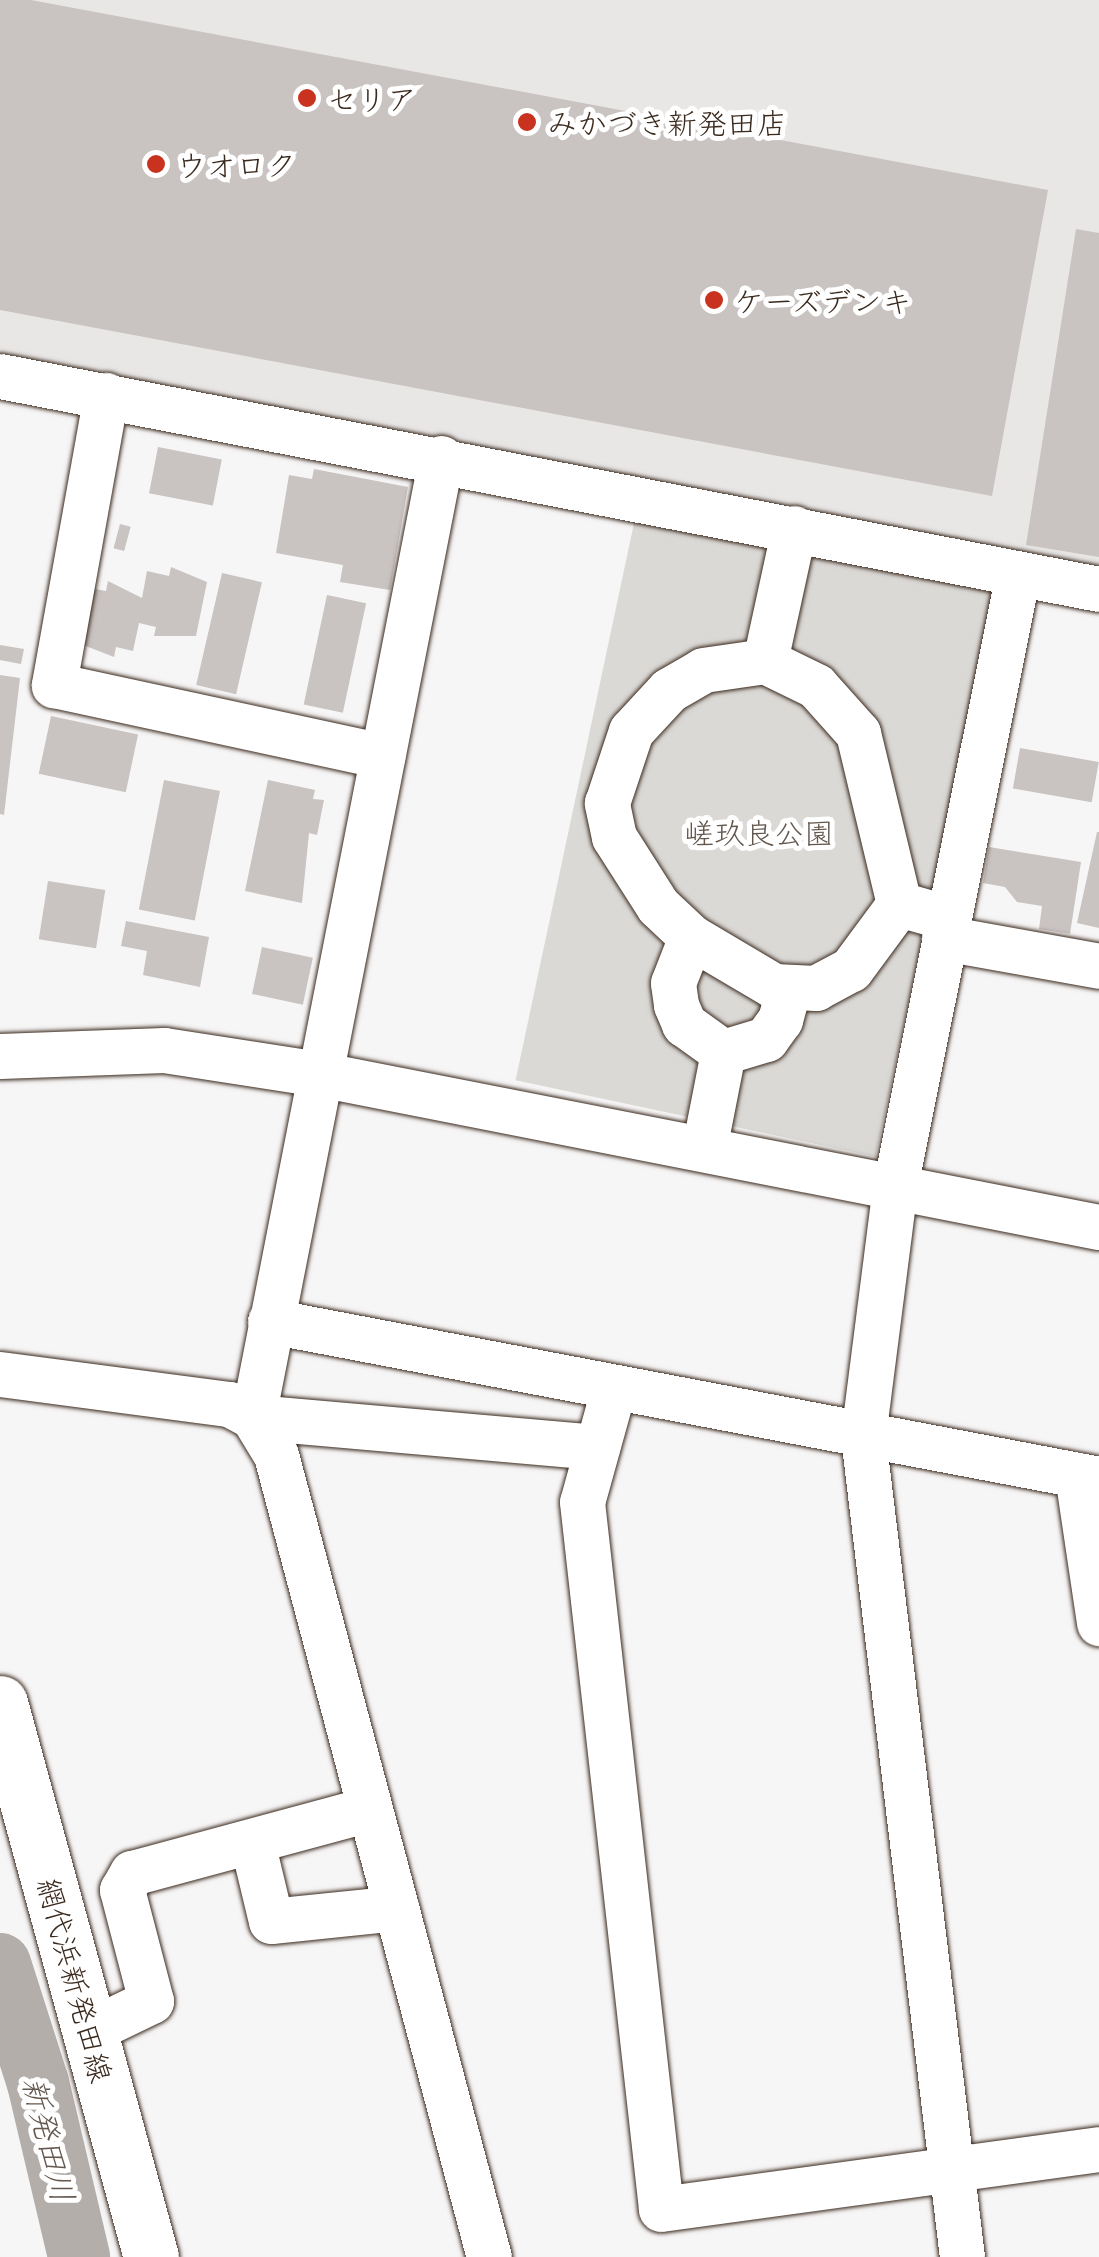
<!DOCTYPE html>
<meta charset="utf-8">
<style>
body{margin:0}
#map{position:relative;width:1099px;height:2257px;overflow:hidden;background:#f7f6f6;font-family:Mali,"Klee One",sans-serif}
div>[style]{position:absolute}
.built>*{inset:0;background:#e9e7e6}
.green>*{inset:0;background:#dbd9d6;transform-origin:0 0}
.river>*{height:62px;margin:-31px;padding:0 31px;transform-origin:31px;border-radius:31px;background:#b4aeaa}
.building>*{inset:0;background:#c9c3c1;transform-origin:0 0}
.roads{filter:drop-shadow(0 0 2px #3b2a1e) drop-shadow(0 0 2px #3b2a1e)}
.minor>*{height:45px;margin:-22.5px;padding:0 22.5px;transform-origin:22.5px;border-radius:22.5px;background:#fff}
.major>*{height:55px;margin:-27.5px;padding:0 27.5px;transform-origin:27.5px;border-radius:27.5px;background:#fff}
.dots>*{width:28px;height:28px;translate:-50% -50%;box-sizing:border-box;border:5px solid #fff;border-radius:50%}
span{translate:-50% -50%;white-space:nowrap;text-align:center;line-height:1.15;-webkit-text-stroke:10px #fff;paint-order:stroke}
.poi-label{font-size:30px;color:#3b2a1e}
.left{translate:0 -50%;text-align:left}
.park-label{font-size:30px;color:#63564c}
.street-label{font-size:30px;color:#3b2a1e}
.water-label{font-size:32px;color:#65584f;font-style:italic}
</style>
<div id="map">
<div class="built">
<i style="clip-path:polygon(0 0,1099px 0,1099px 571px,0 357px)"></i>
</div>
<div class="green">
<i style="left:637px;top:509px;width:368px;height:584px;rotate:12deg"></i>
</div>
<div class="river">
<i style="left:0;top:1964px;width:125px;rotate:72.3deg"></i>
<i style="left:38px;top:2083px;width:179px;rotate:76.7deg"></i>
</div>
<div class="building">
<i style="clip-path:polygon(0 0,31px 0,1048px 190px,992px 496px,0 310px)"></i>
<i style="clip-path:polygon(1076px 229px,1099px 233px,1099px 557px,1026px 545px)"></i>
<i style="left:158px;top:447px;width:65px;height:47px;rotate:11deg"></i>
<i style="clip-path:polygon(314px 469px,408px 487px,390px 590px,340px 582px,343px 565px,276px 553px,289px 475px,312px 479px)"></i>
<i style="left:120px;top:524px;width:11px;height:25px;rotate:15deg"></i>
<i style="clip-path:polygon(171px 567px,207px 582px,196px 636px,154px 636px,156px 627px,139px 623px,133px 651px,116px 647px,114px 657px,78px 643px,90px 588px,106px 591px,108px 581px,142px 598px,147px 571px,169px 576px)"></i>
<i style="left:222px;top:573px;width:41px;height:115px;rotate:13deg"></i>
<i style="left:327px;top:595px;width:40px;height:112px;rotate:12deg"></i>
<i style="clip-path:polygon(0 645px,24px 649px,21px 664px,0 660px)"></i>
<i style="clip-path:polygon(0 675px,20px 678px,4px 815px,0 814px)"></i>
<i style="left:51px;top:716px;width:89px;height:59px;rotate:12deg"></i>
<i style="left:1020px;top:748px;width:80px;height:41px;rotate:10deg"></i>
<i style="left:164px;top:780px;width:57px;height:132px;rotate:11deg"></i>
<i style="clip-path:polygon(268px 780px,315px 790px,313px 799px,324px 800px,317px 835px,309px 833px,302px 903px,245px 891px)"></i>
<i style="clip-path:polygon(1097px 832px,1099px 832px,1099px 928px,1077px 923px)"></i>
<i style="clip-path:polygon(989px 847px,1081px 862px,1070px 934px,1039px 929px,1042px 906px,1017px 902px,1005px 887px,983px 883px)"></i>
<i style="left:48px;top:881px;width:58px;height:59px;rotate:9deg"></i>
<i style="clip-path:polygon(126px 921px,209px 937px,200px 987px,143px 975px,147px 951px,121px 946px)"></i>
<i style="left:262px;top:947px;width:52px;height:48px;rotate:12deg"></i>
</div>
<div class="roads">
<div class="minor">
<i style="left:0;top:376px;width:1119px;rotate:10.97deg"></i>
<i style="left:106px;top:395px;width:295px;rotate:100.2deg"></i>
<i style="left:54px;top:685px;width:336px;rotate:12.2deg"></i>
<i style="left:441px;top:458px;width:977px;rotate:101.09deg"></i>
<i style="left:253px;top:1417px;width:44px;rotate:58.8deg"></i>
<i style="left:276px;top:1455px;width:830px;rotate:75.13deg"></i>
<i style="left:765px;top:661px;width:136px;rotate:-77.7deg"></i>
<i style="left:899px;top:904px;width:81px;rotate:126.4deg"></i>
<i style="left:851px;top:969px;width:40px;rotate:152deg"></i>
<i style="left:816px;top:988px;width:42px;rotate:-177.3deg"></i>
<i style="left:774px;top:986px;width:96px;rotate:-149.4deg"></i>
<i style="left:691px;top:937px;width:45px;rotate:-136.8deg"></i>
<i style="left:658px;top:906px;width:82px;rotate:-122.5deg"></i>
<i style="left:614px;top:837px;width:35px;rotate:-102deg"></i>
<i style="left:607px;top:803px;width:76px;rotate:-71.6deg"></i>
<i style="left:631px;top:731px;width:56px;rotate:-47.2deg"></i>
<i style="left:669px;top:690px;width:39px;rotate:-30deg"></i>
<i style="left:703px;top:670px;width:63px;rotate:-8.3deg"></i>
<i style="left:765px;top:661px;width:57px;rotate:26.1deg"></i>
<i style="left:816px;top:686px;width:63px;rotate:48.2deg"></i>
<i style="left:858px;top:733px;width:176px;rotate:76.5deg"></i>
<i style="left:899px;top:904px;width:51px;rotate:15.9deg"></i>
<i style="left:691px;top:937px;width:49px;rotate:111.4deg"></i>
<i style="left:673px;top:983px;width:22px;rotate:82deg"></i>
<i style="left:676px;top:1005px;width:21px;rotate:67deg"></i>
<i style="left:684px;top:1024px;width:48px;rotate:35.7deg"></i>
<i style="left:723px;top:1052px;width:45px;rotate:-16.8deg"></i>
<i style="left:766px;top:1039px;width:24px;rotate:-54deg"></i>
<i style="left:780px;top:1020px;width:31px;rotate:-75deg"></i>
<i style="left:944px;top:938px;width:158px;rotate:10.2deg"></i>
<i style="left:0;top:1056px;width:164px;rotate:-2.1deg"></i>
<i style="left:164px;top:1050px;width:157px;rotate:8.8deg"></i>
<i style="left:319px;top:1074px;width:795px;rotate:11.1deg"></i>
<i style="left:704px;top:1149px;width:99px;rotate:-78.9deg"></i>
<i style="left:270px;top:1321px;width:844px;rotate:10.79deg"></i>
<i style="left:0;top:1374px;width:231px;rotate:7.5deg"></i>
<i style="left:229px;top:1404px;width:27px;rotate:28deg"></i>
<i style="left:253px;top:1417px;width:345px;rotate:5deg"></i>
<i style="left:614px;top:1387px;width:119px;rotate:105.5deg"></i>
<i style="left:582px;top:1502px;width:711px;rotate:83.62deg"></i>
<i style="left:661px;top:2209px;width:442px;rotate:-7.8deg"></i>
<i style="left:1077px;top:1475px;width:150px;rotate:81.5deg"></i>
<i style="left:252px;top:1842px;width:81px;rotate:76.5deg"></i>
<i style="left:271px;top:1921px;width:126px;rotate:-5.9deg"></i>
<i style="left:89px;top:2031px;width:69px;rotate:-25.8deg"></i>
<i style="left:151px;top:2001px;width:115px;rotate:-104.6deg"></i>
<i style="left:122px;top:1890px;width:20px;rotate:-60deg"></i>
<i style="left:132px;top:1873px;width:246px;rotate:-15.1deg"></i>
<i style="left:962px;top:2257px;width:827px;rotate:-96.88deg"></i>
<i style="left:863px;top:1436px;width:251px;rotate:-82.7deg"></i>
<i style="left:895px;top:1187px;width:626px;rotate:-78.67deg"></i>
</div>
<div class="major">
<i style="left:0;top:1703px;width:574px;rotate:74.75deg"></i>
</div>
</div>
<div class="dots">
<i style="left:307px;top:98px;background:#c8321e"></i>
<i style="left:527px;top:122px;background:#c8321e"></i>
<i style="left:156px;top:164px;background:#c8321e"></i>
<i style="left:714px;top:300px;background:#c8321e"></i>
</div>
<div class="poi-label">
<span class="left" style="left:327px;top:98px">セリア</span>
<span class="left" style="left:547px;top:122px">みかづき新発田店</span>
<span class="left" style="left:176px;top:164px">ウオロク</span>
<span class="left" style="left:734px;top:300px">ケーズデンキ</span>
</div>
<div class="park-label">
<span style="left:759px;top:832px">嵯玖良公園</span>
</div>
<div class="street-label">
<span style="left:76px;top:1980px;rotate:75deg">網代浜新発田線</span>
</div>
<div class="water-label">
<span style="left:50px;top:2139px;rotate:76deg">新発田川</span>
</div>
</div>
